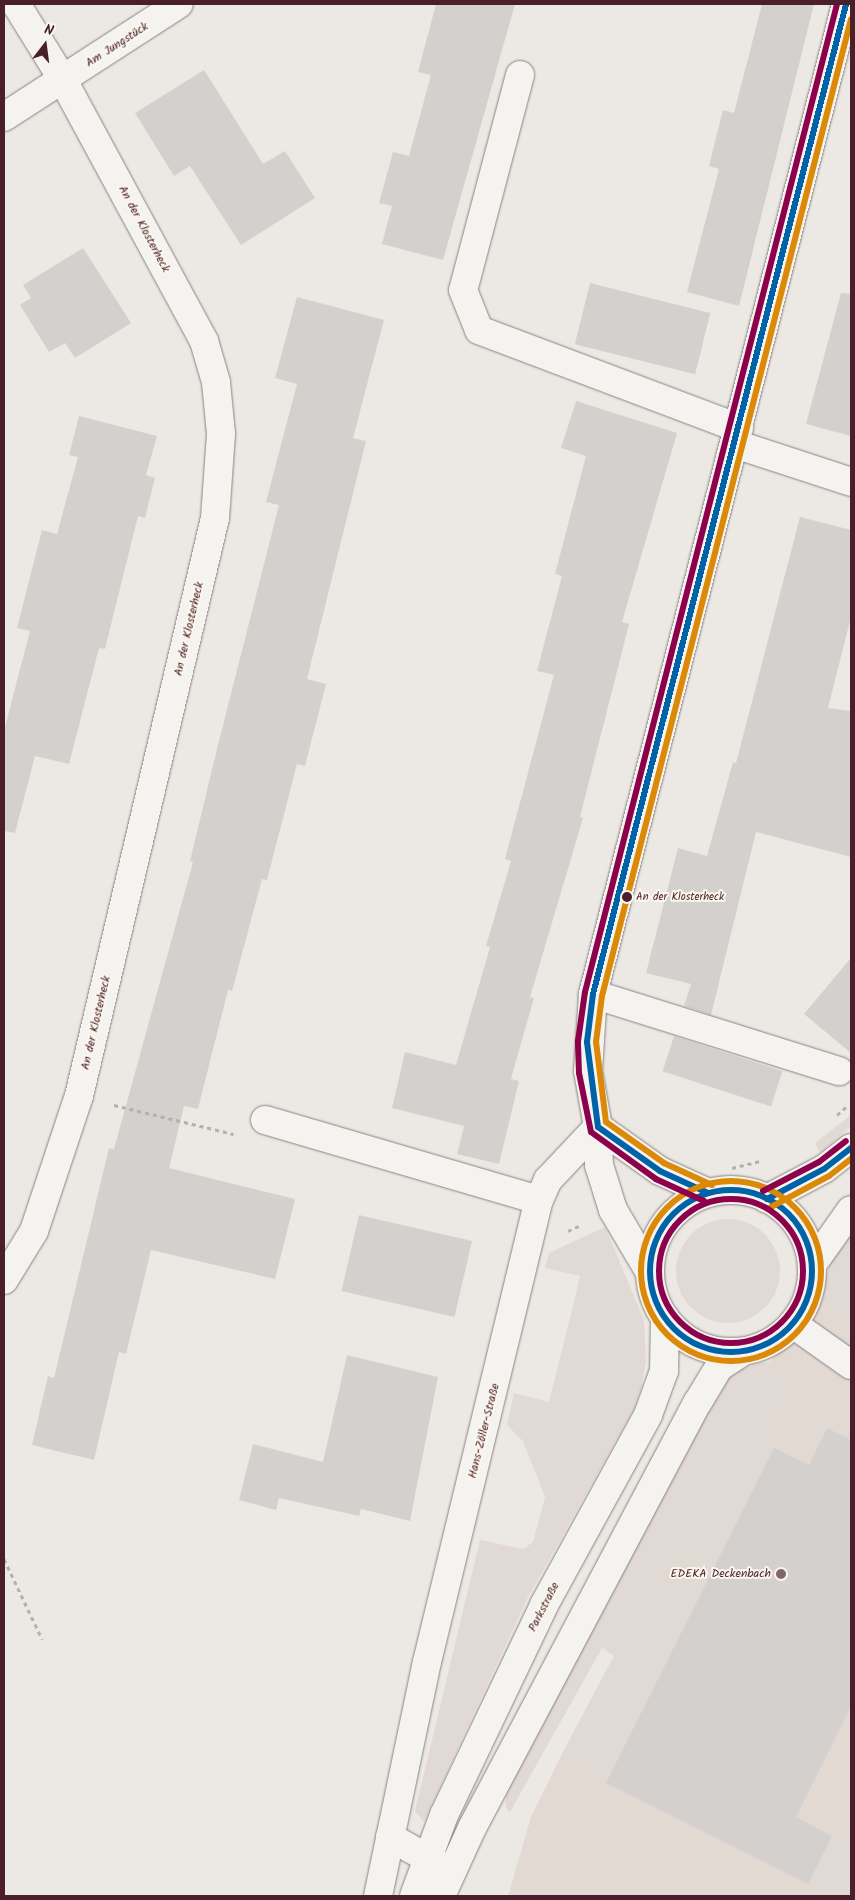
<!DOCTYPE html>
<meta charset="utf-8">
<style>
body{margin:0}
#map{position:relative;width:855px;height:1900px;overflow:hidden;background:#ece9e4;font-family:Kalam,sans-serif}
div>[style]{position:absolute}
.built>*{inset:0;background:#e2d9d3}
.green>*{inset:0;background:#e1d9d4}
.round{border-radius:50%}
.building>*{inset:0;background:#d4d0cd;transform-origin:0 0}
.path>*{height:3px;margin-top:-1.5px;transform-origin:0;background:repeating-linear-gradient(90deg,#b6b1af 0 4px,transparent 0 8px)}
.roads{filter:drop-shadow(0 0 1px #8b8282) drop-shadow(0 0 1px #8b8282)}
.minor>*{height:28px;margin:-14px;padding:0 14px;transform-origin:14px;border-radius:14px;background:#f4f3ef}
.major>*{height:28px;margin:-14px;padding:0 14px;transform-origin:14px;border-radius:14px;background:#f4f3ef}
.major>.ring{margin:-14px;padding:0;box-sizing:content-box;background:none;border:28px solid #f4f3ef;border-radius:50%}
.bus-1>*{height:6px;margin:-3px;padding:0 3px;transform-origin:3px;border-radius:3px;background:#0062a7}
.bus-1>.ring{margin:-3px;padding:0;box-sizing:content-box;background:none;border:6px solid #0062a7;border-radius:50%}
.bus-2>*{height:6px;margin:-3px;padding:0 3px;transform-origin:3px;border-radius:3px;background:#db8906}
.bus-2>.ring{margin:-3px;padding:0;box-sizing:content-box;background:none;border:6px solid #db8906;border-radius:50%}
.bus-3>*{height:6px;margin:-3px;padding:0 3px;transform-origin:3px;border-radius:3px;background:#8d004c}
.bus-3>.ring{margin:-3px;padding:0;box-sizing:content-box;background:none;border:6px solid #8d004c;border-radius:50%}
.dots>*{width:14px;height:14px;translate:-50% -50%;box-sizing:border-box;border:2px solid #fbf7ec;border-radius:50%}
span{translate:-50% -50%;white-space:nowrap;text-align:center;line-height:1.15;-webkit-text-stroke:4px #fbf7ec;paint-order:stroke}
.bus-label{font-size:11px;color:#4a1f2b}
.left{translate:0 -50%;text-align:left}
.street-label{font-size:12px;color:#4a1f2b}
.poi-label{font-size:12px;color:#4a1f2b}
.right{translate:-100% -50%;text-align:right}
.frame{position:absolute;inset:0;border:5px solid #4a1f2b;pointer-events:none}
.north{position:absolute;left:20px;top:20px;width:50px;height:50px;-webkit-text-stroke:4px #fbf7ec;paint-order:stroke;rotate:15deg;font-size:14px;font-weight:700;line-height:20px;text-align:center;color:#4a1f2b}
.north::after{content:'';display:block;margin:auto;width:18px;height:22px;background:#4a1f2b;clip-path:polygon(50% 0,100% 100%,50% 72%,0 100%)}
</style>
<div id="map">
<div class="built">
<i style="clip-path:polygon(851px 1255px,851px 1896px,508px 1896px,531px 1817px,560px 1758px,769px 1363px)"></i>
</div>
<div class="green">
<i style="clip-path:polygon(851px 1115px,851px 1126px,820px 1153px,815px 1143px)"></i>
<i class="round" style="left:676px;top:1219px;width:104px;height:104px"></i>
<i style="clip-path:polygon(851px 1226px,851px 1328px,832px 1313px,824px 1285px,831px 1259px)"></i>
<i style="clip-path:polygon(605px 1227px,644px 1320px,646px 1361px,641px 1388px,634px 1409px,527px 1599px,424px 1822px,415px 1811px,480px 1540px,523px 1549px,533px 1542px,545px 1497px,523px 1441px,507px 1425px,514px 1393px,549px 1402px,574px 1302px,580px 1276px,545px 1268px,549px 1253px)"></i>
<i style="clip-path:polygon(764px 1362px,806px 1365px,814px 1370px,813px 1375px,804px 1373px,768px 1444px,774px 1448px,606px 1783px,560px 1758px,614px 1656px,602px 1648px,510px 1812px,506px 1808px,506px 1790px,721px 1383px,738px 1370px)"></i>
<i style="clip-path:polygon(851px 1819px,851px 1896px,833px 1896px,808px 1884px,832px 1836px,841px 1839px)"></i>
</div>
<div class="building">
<i style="clip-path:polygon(436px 4px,515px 4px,443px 260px,382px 244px,392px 206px,379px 203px,393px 152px,409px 156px,431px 75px,418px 72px)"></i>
<i style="clip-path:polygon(762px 4px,814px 4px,739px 306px,687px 292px,719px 169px,709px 166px,723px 110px,734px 113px)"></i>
<i style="clip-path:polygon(204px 70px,263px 164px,285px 151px,315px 198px,241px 245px,190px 166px,174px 176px,135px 113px)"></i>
<i style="clip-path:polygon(83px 248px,131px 323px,75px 358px,65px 343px,49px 352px,20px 305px,31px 298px,23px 285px)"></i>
<i style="left:590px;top:283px;width:124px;height:63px;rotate:14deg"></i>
<i style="clip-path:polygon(841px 293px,851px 294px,851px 436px,806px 424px)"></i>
<i style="clip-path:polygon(297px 297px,384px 320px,353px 438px,366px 441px,307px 679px,326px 684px,305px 766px,297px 764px,267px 880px,262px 879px,232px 991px,228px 990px,198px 1109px,184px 1106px,169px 1168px,295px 1199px,275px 1279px,151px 1250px,126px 1354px,119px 1352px,94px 1460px,32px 1445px,48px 1376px,54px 1378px,109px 1148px,114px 1149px,193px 862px,190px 861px,218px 745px,279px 505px,266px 502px,297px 384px,275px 378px)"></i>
<i style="clip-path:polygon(576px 401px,677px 433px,622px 622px,629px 624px,580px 817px,583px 818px,530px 997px,534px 998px,511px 1079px,519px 1081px,499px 1164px,457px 1154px,464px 1126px,392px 1108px,405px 1052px,456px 1065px,490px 947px,486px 946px,511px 861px,505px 859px,554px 675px,537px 671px,562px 576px,555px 574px,586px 456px,561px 448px)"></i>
<i style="clip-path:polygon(79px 416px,157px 436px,146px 475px,155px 478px,145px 518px,138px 516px,105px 649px,99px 648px,69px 764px,35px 756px,15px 833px,4px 831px,4px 731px,30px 631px,17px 628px,42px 530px,57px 534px,78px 457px,69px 455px)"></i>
<i style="clip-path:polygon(800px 517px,851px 530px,851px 617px,828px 708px,851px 711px,851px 857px,756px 832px,711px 1015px,684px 1006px,691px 984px,646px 973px,678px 848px,707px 856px,733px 762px,736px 763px)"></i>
<i style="clip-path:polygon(851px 958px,851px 1053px,804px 1014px)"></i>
<i style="left:674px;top:1036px;width:114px;height:37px;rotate:18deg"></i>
<i style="left:359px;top:1215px;width:116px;height:78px;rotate:13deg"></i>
<i style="clip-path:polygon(347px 1355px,438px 1377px,410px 1521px,361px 1509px,359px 1516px,279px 1498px,276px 1510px,239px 1500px,253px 1444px,323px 1462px)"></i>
<i style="clip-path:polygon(827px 1428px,851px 1440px,851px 1706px,796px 1817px,832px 1836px,808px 1884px,606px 1783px,774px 1448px,809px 1465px)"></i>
</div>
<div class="path">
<i style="left:114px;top:1105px;width:123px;rotate:13.6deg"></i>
<i style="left:837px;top:1115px;width:13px;rotate:-42deg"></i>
<i style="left:732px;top:1168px;width:29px;rotate:-14deg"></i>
<i style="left:568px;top:1231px;width:14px;rotate:-25deg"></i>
<i style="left:4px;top:1559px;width:89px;rotate:64.6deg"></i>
</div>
<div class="roads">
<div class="minor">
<i style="left:520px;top:75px;width:222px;rotate:104.8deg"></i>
<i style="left:463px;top:290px;width:43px;rotate:68.2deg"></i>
<i style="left:479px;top:330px;width:278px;rotate:20.7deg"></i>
<i style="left:4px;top:117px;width:208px;rotate:-32.9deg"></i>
<i style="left:735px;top:444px;width:122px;rotate:18.1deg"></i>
<i style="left:593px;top:994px;width:258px;rotate:17.4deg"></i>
<i style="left:265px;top:1120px;width:285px;rotate:16.3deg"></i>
<i style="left:598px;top:1127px;width:76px;rotate:35.4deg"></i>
<i style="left:660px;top:1171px;width:53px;rotate:24.6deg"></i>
<i style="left:649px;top:1271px;width:71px;rotate:-120.5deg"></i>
<i style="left:613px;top:1210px;width:47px;rotate:-107.3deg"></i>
<i style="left:599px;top:1165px;width:38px;rotate:-92deg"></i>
<i style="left:598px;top:1127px;width:57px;rotate:-100.1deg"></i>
<i style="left:588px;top:1071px;width:77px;rotate:-86.3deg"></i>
<i style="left:593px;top:994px;width:1022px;rotate:-75.66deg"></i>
<i style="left:4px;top:1280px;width:57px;rotate:-58.5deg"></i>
<i style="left:34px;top:1231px;width:142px;rotate:-71.6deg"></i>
<i style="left:79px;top:1096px;width:594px;rotate:-76.76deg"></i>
<i style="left:215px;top:518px;width:84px;rotate:-85.9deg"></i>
<i style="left:221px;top:434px;width:52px;rotate:-95.5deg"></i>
<i style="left:216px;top:382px;width:43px;rotate:-106.3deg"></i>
<i style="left:204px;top:341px;width:297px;rotate:-118.4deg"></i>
<i style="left:63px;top:80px;width:89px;rotate:-121.7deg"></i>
<i style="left:793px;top:1324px;width:71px;rotate:35.3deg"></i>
<i style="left:390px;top:1837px;width:67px;rotate:29.6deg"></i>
<i style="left:378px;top:1896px;width:239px;rotate:-78.2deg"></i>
<i style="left:427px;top:1662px;width:475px;rotate:-76.4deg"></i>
<i style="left:539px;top:1200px;width:22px;rotate:-66deg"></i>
<i style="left:548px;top:1180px;width:73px;rotate:-46.7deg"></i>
</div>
<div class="major">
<i class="ring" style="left:650px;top:1190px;width:134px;height:134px"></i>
<i style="left:767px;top:1199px;width:64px;rotate:-27.8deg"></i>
<i style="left:824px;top:1169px;width:34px;rotate:-38deg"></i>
<i style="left:812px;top:1265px;width:67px;rotate:-54.7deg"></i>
<i style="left:414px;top:1896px;width:86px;rotate:-69.7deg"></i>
<i style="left:444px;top:1815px;width:233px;rotate:-64.5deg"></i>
<i style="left:544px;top:1605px;width:217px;rotate:-61.3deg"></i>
<i style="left:648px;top:1415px;width:47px;rotate:-70deg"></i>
<i style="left:664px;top:1371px;width:53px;rotate:-88.9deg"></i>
<i style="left:441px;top:1896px;width:75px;rotate:-65.5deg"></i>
<i style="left:472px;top:1828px;width:482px;rotate:-62.1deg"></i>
<i style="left:698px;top:1402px;width:41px;rotate:-59deg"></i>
<i style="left:719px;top:1367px;width:27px;rotate:-33deg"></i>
</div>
</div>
<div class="bus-1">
<i class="ring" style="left:650px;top:1190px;width:156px;height:156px"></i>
<i style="left:708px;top:1193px;width:53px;rotate:-155.4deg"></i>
<i style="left:660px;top:1171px;width:76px;rotate:-144.6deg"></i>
<i style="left:598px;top:1127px;width:86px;rotate:-97.4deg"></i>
<i style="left:587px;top:1042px;width:48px;rotate:-82.9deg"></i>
<i style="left:593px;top:994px;width:1022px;rotate:-75.66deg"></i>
<i style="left:767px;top:1199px;width:64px;rotate:-27.8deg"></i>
<i style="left:824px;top:1169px;width:34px;rotate:-38deg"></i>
</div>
<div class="bus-2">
<i class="ring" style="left:641px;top:1181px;width:174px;height:174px"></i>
<i style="left:712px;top:1185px;width:53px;rotate:-155.4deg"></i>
<i style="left:664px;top:1163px;width:71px;rotate:-144.7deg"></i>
<i style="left:606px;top:1122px;width:81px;rotate:-97.1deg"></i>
<i style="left:596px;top:1042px;width:46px;rotate:-82.6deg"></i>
<i style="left:602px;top:996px;width:1008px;rotate:-75.7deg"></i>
<i style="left:771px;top:1207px;width:66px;rotate:-28.1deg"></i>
<i style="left:829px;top:1176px;width:28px;rotate:-38deg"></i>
</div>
<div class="bus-3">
<i style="left:763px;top:1191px;width:63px;rotate:-27.4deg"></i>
<i style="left:819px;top:1162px;width:34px;rotate:-38deg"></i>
<i class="ring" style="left:659px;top:1199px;width:138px;height:138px"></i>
<i style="left:704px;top:1201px;width:53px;rotate:-155.4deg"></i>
<i style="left:656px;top:1179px;width:80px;rotate:-144.1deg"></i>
<i style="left:591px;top:1132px;width:60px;rotate:-101.5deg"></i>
<i style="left:579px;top:1073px;width:32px;rotate:-92deg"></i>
<i style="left:578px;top:1041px;width:49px;rotate:-81.9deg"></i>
<i style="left:585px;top:992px;width:1020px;rotate:-75.69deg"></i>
</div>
<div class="dots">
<i style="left:627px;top:897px;background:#4a1f2b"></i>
<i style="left:781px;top:1574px;background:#83666c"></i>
</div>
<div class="bus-label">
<span class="left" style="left:636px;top:897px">An der Klosterheck</span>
</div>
<div class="street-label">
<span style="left:117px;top:45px;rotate:-33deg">Am Jungstück</span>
<span style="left:144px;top:229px;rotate:62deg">An der Klosterheck</span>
<span style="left:189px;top:629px;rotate:-77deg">An der Klosterheck</span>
<span style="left:96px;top:1023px;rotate:-77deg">An der Klosterheck</span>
<span style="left:484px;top:1431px;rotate:-76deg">Hans-Zöller-Straße</span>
<span style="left:544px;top:1607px;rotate:-63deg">Parkstraße</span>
</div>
<div class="poi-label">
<span class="right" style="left:771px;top:1574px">EDEKA Deckenbach</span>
</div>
<div class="frame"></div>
<div class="north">N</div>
</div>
